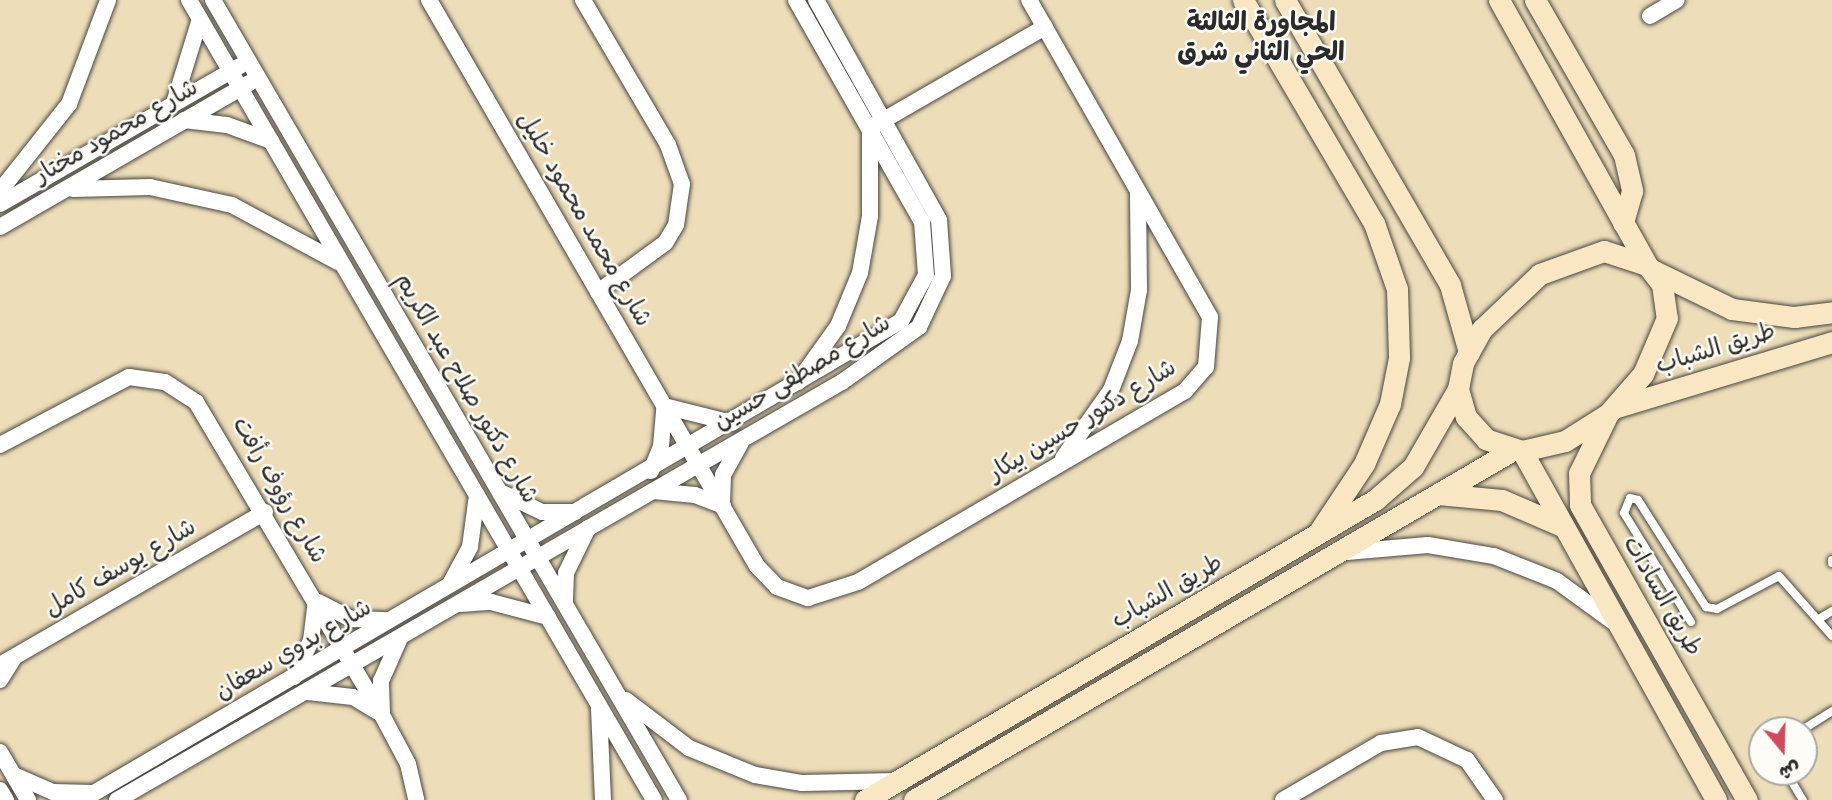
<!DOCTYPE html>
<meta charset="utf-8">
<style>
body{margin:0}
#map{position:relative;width:1832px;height:800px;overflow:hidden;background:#edddb9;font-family:"Indie Flower","Playpen Sans Arabic",sans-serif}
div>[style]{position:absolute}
.roads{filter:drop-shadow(0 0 2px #484640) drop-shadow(0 0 2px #484640)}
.lane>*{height:8px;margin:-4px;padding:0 4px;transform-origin:4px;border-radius:4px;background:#fff}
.street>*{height:16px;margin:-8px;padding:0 8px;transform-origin:8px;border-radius:8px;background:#fff}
.secondary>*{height:21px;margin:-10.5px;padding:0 10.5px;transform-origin:10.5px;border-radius:10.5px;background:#f9e7c3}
span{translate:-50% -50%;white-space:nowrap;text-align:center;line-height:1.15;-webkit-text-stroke:5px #fdfcf7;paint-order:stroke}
.street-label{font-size:24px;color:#2b2b2b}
.neighbourhood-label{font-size:26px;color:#2b2b2b;font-weight:700}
.north{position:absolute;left:1748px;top:716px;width:70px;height:70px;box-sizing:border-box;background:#fdfcf7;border:2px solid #a9a8a5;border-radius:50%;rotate:161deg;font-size:19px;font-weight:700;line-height:28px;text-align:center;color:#2b2b2b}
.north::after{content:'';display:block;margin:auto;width:24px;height:32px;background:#d1495b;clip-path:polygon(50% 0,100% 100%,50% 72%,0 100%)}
</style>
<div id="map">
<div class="roads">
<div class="lane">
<i style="left:1832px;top:560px;width:3px;rotate:90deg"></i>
<i style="left:1819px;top:619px;width:15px;rotate:-32deg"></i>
<i style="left:1691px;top:622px;width:128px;rotate:-121.6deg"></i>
<i style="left:1624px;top:513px;width:16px;rotate:-68deg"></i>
<i style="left:1630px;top:498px;width:8px;rotate:14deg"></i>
<i style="left:1638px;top:500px;width:127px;rotate:57.6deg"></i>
<i style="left:1706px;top:607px;width:11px;rotate:10deg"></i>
<i style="left:1717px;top:609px;width:70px;rotate:-28deg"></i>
<i style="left:1779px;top:576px;width:80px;rotate:48.5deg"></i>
<i style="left:1802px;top:730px;width:36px;rotate:-32deg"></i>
<i style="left:1786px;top:772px;width:33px;rotate:59deg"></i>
</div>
<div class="street">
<i style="left:189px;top:0;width:925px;rotate:59.83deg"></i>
<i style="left:213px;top:0;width:926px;rotate:59.78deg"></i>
<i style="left:429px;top:0;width:654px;rotate:59.91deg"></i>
<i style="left:757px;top:566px;width:29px;rotate:46deg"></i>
<i style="left:777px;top:587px;width:33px;rotate:20deg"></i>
<i style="left:808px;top:598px;width:52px;rotate:-17.7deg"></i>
<i style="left:858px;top:582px;width:379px;rotate:-30.3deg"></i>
<i style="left:1185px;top:391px;width:32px;rotate:-49deg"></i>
<i style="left:1206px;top:367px;width:50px;rotate:-85.4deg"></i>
<i style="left:1210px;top:317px;width:365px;rotate:-119.7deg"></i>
<i style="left:583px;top:0;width:168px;rotate:59.6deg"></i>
<i style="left:668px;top:145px;width:41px;rotate:70.3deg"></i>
<i style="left:682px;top:184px;width:41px;rotate:98.3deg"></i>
<i style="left:676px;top:225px;width:21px;rotate:121deg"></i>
<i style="left:665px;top:243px;width:83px;rotate:143.8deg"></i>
<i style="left:1650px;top:16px;width:31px;rotate:-31deg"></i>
<i style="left:174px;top:103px;width:88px;rotate:-72.8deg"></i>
<i style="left:184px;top:120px;width:43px;rotate:6.6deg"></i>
<i style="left:227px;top:125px;width:47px;rotate:20deg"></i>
<i style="left:73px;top:189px;width:77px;rotate:-1.5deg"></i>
<i style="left:150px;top:187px;width:84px;rotate:12.4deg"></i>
<i style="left:232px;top:205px;width:120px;rotate:28.3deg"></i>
<i style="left:0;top:191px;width:111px;rotate:-51.6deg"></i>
<i style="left:69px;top:104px;width:111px;rotate:-69.4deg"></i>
<i style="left:0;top:204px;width:277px;rotate:-29.9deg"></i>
<i style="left:0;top:227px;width:288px;rotate:-30deg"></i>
<i style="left:798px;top:382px;width:69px;rotate:-54.5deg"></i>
<i style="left:838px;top:326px;width:57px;rotate:-67.5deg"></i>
<i style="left:860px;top:273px;width:58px;rotate:-80deg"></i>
<i style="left:870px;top:216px;width:88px;rotate:-90deg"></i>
<i style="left:870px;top:128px;width:202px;rotate:-30deg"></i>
<i style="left:664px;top:406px;width:70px;rotate:14deg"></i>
<i style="left:0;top:445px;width:146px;rotate:-27.8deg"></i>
<i style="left:129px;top:377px;width:36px;rotate:8deg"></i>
<i style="left:165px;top:382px;width:37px;rotate:33deg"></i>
<i style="left:196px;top:402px;width:364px;rotate:59.3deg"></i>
<i style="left:382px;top:715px;width:55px;rotate:62deg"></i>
<i style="left:408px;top:764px;width:37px;rotate:77deg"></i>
<i style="left:1063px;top:458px;width:83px;rotate:-54.8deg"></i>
<i style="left:1111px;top:390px;width:53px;rotate:-68.8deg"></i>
<i style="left:1130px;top:341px;width:52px;rotate:-80deg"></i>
<i style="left:1139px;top:290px;width:98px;rotate:-90.6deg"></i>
<i style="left:651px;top:471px;width:27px;rotate:-68deg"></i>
<i style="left:661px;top:446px;width:38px;rotate:-85deg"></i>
<i style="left:654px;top:491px;width:41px;rotate:5.6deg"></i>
<i style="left:695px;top:495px;width:30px;rotate:21deg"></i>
<i style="left:502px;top:493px;width:44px;rotate:25.4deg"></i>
<i style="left:542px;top:512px;width:33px"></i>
<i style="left:722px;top:504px;width:29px;rotate:-88deg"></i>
<i style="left:723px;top:475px;width:39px;rotate:-61deg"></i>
<i style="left:1347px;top:552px;width:81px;rotate:-4.9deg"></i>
<i style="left:1428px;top:545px;width:67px;rotate:9.5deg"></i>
<i style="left:1494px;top:556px;width:68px;rotate:21.6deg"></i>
<i style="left:1557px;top:581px;width:68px;rotate:36deg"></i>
<i style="left:450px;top:584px;width:42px;rotate:-61.6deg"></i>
<i style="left:470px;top:547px;width:52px;rotate:-82.3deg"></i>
<i style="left:565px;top:601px;width:28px;rotate:-88deg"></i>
<i style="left:566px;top:573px;width:50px;rotate:-63.9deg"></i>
<i style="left:318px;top:602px;width:38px;rotate:27deg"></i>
<i style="left:352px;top:619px;width:37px;rotate:2deg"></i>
<i style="left:460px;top:604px;width:31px;rotate:-4deg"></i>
<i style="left:491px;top:602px;width:59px;rotate:14.7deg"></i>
<i style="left:0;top:665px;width:306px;rotate:-30deg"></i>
<i style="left:294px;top:677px;width:40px;rotate:-65deg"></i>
<i style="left:311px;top:641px;width:38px;rotate:-83deg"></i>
<i style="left:0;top:680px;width:26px;rotate:-58deg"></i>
<i style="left:308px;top:692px;width:45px;rotate:6.3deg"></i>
<i style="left:353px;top:697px;width:29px;rotate:31deg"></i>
<i style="left:626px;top:700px;width:79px;rotate:37.3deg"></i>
<i style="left:689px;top:748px;width:71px;rotate:22.2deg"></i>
<i style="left:755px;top:775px;width:48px;rotate:9.7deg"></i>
<i style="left:802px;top:783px;width:94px;rotate:-1.2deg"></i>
<i style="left:599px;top:709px;width:91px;rotate:87.5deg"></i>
<i style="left:382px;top:713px;width:32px;rotate:-92deg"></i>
<i style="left:381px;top:681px;width:47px;rotate:-66.2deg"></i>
<i style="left:0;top:752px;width:56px;rotate:59.7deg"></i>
<i style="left:14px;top:775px;width:43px;rotate:23.6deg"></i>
<i style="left:53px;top:792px;width:40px;rotate:1.4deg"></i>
<i style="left:0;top:790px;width:12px;rotate:59deg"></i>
<i style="left:82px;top:800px;width:949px;rotate:-30.32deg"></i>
<i style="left:901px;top:321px;width:52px;rotate:-61.5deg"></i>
<i style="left:926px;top:275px;width:53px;rotate:-94.3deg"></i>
<i style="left:922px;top:222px;width:255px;rotate:-119.6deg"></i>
<i style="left:117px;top:800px;width:837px;rotate:-29.97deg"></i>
<i style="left:842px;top:382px;width:95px;rotate:-35.5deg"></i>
<i style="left:919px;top:327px;width:56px;rotate:-64.8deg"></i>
<i style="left:943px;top:276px;width:56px;rotate:-94.1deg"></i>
<i style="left:939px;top:220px;width:252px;rotate:-119.2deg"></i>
<i style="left:1283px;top:800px;width:113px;rotate:-30.2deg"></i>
<i style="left:1381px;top:743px;width:37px;rotate:-9deg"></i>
<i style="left:1418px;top:737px;width:54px;rotate:25.1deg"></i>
<i style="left:1467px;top:760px;width:49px;rotate:55deg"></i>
</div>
<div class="secondary">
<i style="left:1243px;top:0;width:259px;rotate:59.6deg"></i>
<i style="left:1374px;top:223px;width:70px;rotate:70.8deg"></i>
<i style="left:1397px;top:289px;width:69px;rotate:88.3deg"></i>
<i style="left:1399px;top:358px;width:47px;rotate:101.1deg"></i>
<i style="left:1390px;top:404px;width:65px;rotate:113.4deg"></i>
<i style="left:1364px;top:464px;width:79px;rotate:123.7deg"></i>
<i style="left:1285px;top:0;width:329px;rotate:59.9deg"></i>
<i style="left:1450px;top:285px;width:70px;rotate:74.2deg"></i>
<i style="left:1499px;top:0;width:301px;rotate:60.8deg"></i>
<i style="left:1535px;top:0;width:179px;rotate:60.1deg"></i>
<i style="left:1624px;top:155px;width:37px;rotate:77deg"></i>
<i style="left:1632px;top:191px;width:33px;rotate:106deg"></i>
<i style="left:1604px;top:251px;width:45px;rotate:18deg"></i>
<i style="left:1647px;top:265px;width:24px;rotate:52deg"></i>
<i style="left:1662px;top:284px;width:34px;rotate:82deg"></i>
<i style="left:1667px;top:318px;width:61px;rotate:113.2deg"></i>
<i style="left:1643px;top:374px;width:53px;rotate:131.2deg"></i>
<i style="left:1608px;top:414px;width:51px;rotate:147.9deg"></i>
<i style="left:1565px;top:441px;width:44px;rotate:166.9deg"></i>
<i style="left:1522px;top:451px;width:38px;rotate:-162deg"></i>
<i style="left:1486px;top:439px;width:30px;rotate:-132deg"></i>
<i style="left:1466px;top:417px;width:29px;rotate:-106deg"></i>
<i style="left:1458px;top:389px;width:26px;rotate:-79deg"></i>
<i style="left:1463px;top:363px;width:39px;rotate:-61deg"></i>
<i style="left:1482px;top:329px;width:80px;rotate:-43.5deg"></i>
<i style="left:1540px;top:274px;width:68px;rotate:-19.8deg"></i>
<i style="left:1652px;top:270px;width:89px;rotate:26deg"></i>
<i style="left:1732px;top:309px;width:63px;rotate:7.4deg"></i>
<i style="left:1794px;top:317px;width:38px;rotate:-7deg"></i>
<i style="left:1617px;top:407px;width:225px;rotate:-16.8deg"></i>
<i style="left:1606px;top:418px;width:61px;rotate:116.1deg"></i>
<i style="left:1579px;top:473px;width:32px;rotate:88deg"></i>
<i style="left:1580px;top:505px;width:339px;rotate:60.5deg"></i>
<i style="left:1522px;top:451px;width:399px;rotate:60.9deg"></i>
<i style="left:1438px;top:494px;width:64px;rotate:5.4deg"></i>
<i style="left:1502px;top:500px;width:65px;rotate:23.4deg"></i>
<i style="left:865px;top:800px;width:592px;rotate:-30.47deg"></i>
<i style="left:1375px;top:500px;width:50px;rotate:-41deg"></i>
<i style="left:1413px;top:467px;width:90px;rotate:-60deg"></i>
<i style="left:914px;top:800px;width:694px;rotate:-30.3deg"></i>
</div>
</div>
<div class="street-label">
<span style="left:117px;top:133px;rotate:-30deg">شارع محمود مختار</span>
<span style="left:583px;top:220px;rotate:60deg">شارع محمد محمود خليل</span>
<span style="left:1716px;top:350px;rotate:-17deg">طريق الشباب</span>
<span style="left:803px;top:374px;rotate:-31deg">شارع مصطفى حسين</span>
<span style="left:465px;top:389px;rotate:60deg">شارع دكتور صلاح عبد الكريم</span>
<span style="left:1083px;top:422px;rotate:-31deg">شارع دكتور حسين بيكار</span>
<span style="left:278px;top:491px;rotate:60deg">شارع رؤوف رأفت</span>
<span style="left:121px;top:569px;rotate:-30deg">شارع يوسف كامل</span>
<span style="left:1168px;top:593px;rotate:-30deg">طريق الشباب</span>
<span style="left:1661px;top:597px;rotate:60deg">طريق السادات</span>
<span style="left:294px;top:651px;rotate:-30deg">شارع بدوي سعفان</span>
</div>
<div class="neighbourhood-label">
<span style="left:1261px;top:40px">المجاورة الثالثة<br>الحي الثاني شرق</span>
</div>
<div class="north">ش</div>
</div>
